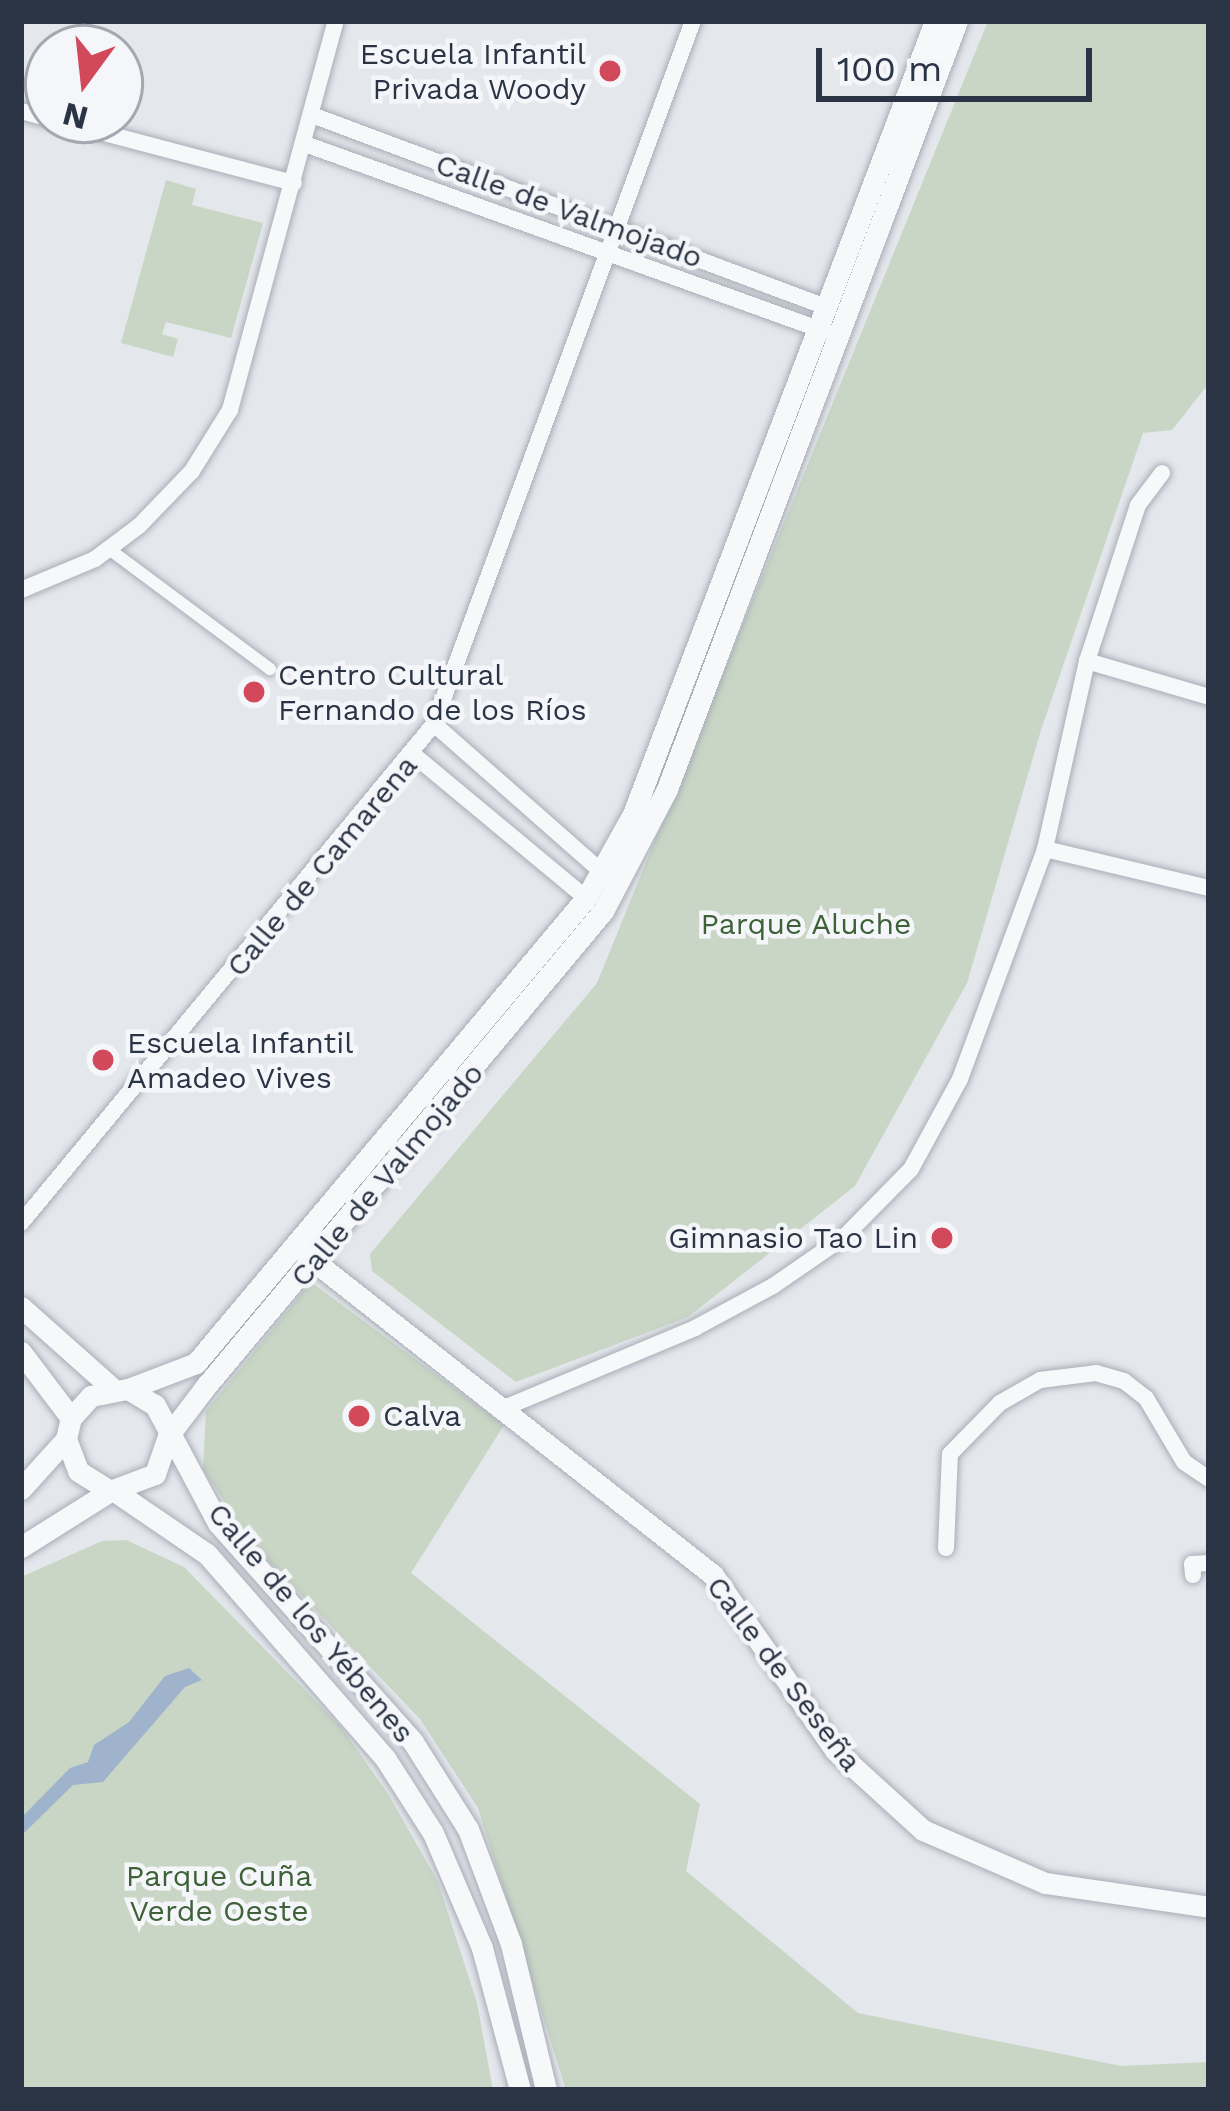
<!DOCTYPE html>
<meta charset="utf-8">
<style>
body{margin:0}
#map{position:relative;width:1230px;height:2111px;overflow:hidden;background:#e4e7ec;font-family:"Work Sans",sans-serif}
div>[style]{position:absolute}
.green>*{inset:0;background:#c9d6c5}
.water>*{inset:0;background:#9fb4cc}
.roads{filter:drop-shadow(0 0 3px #a9aeb7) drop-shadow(0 0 3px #a9aeb7)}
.pedestrian>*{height:12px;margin:-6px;padding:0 6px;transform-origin:6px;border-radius:6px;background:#f7f8fa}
.minor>*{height:16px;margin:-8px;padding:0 8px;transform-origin:8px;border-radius:8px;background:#f7f8fa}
.tertiary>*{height:21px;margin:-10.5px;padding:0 10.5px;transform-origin:10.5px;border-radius:10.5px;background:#f7f8fa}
.dots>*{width:33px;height:33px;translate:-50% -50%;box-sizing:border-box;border:6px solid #f4f6f9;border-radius:50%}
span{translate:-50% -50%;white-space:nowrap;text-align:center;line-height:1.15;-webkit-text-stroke:9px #f4f6f9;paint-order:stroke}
.poi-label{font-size:30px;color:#2b3445}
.right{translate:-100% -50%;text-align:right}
.left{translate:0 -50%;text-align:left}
.street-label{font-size:30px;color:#2b3445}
.park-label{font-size:30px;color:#3f6138}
.frame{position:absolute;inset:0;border:24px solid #2b3445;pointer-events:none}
.north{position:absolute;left:24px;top:24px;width:120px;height:120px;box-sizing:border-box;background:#f4f6f9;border:3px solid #a4a8b1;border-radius:50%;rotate:195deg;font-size:33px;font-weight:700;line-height:48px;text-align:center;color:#2b3445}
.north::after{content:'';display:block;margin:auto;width:42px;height:54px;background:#d1495b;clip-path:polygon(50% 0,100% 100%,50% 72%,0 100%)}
.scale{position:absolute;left:816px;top:48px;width:276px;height:54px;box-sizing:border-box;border:6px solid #2b3445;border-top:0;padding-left:15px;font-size:36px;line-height:42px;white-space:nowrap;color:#2b3445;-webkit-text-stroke:9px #f4f6f9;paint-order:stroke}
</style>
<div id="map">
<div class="green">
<i style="clip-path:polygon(988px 21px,1209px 21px,1209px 383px,1172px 430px,1143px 433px,1041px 730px,967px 983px,855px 1186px,688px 1317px,516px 1382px,372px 1271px,370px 1254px,597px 983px)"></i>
<i style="clip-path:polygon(166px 180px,196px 189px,192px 205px,263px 223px,231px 338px,166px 322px,162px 334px,178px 339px,173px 357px,121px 343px)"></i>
<i style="clip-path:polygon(311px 1282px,504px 1425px,411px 1573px,700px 1804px,686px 1871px,858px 2013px,1121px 2066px,1209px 2062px,1209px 2090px,566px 2090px,478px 1808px,420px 1719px,250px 1541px,203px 1469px,206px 1411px)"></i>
<i style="clip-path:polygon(126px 1540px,184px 1567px,341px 1727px,388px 1794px,438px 1882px,477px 2003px,493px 2090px,21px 2090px,21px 1577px,102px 1541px)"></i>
</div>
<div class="water">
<i style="clip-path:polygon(189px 1668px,202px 1680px,185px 1687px,103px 1782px,73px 1785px,21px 1836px,21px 1818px,70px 1768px,88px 1762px,94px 1745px,129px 1722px,165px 1676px)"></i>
</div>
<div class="roads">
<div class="pedestrian">
<i style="left:109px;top:549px;width:201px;rotate:36.7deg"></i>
</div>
<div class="minor">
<i style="left:21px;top:111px;width:28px;rotate:15deg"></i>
<i style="left:312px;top:115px;width:549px;rotate:20.48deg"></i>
<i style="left:55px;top:120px;width:247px;rotate:14.8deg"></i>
<i style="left:305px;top:144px;width:552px;rotate:19.81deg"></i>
<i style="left:21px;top:590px;width:80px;rotate:-22.7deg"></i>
<i style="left:95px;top:559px;width:55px;rotate:-36.9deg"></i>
<i style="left:139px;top:526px;width:76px;rotate:-46.1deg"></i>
<i style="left:192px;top:471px;width:72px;rotate:-58.1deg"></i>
<i style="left:230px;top:410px;width:403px;rotate:-74.8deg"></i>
<i style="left:1087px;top:661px;width:127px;rotate:16.4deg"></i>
<i style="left:434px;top:724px;width:228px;rotate:41.4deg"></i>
<i style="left:415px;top:756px;width:222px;rotate:39.7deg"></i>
<i style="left:1045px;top:849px;width:169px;rotate:13.4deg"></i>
<i style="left:21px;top:1223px;width:648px;rotate:-50.39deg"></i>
<i style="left:434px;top:724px;width:749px;rotate:-69.78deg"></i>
<i style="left:504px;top:1408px;width:207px;rotate:-22.7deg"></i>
<i style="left:695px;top:1328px;width:89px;rotate:-28.3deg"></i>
<i style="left:773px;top:1286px;width:86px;rotate:-34.6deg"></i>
<i style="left:844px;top:1237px;width:95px;rotate:-45.4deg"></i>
<i style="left:911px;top:1169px;width:102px;rotate:-61.4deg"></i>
<i style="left:960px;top:1079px;width:245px;rotate:-69.7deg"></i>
<i style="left:1045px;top:849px;width:193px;rotate:-77.4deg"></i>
<i style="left:1087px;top:661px;width:164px;rotate:-71.9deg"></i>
<i style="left:1138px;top:505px;width:40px;rotate:-53deg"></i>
<i style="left:946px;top:1548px;width:94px;rotate:-87.6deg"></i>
<i style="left:950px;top:1454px;width:71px;rotate:-45.6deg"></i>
<i style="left:1000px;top:1403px;width:46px;rotate:-29.9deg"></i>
<i style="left:1040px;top:1380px;width:56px;rotate:-7.1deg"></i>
<i style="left:1096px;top:1373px;width:29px;rotate:16deg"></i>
<i style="left:1124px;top:1381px;width:28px;rotate:38deg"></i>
<i style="left:1146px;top:1398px;width:74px;rotate:59.3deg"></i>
<i style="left:1184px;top:1462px;width:30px;rotate:34deg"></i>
<i style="left:1193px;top:1575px;width:11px;rotate:-95deg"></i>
<i style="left:1192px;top:1564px;width:17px;rotate:-3deg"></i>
</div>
<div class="tertiary">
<i style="left:305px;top:1254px;width:519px;rotate:38.19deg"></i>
<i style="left:713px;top:1575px;width:213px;rotate:55.1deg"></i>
<i style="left:835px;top:1750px;width:119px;rotate:42.3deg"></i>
<i style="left:923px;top:1830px;width:133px;rotate:23.5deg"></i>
<i style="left:1045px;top:1883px;width:166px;rotate:8.3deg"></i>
<i style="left:21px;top:1307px;width:125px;rotate:41.7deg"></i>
<i style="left:21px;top:1352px;width:83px;rotate:52.9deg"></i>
<i style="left:128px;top:1389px;width:73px;rotate:-20.9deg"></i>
<i style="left:196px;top:1363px;width:607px;rotate:-50.01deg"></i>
<i style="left:586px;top:898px;width:96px;rotate:-60.8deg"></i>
<i style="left:633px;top:814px;width:849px;rotate:-69.15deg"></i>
<i style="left:66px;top:1439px;width:34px;rotate:69deg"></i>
<i style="left:78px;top:1471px;width:38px;rotate:32deg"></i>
<i style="left:110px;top:1491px;width:48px;rotate:-20.7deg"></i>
<i style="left:155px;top:1474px;width:40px;rotate:-71.1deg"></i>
<i style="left:168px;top:1436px;width:63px;rotate:-52.8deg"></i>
<i style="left:206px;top:1386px;width:619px;rotate:-50.11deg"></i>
<i style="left:603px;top:911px;width:138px;rotate:-62.3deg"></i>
<i style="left:667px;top:789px;width:821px;rotate:-69.31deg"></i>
<i style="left:21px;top:1489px;width:67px;rotate:-48deg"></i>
<i style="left:66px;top:1439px;width:22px;rotate:-77deg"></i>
<i style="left:71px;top:1418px;width:30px;rotate:-48deg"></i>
<i style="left:91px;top:1396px;width:38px;rotate:-11deg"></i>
<i style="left:128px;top:1389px;width:31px;rotate:31deg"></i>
<i style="left:155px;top:1405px;width:134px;rotate:61.9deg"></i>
<i style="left:218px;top:1523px;width:293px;rotate:48.3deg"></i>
<i style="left:413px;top:1742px;width:103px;rotate:57.7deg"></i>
<i style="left:468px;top:1829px;width:123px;rotate:69.5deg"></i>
<i style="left:511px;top:1944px;width:150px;rotate:76.5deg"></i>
<i style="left:116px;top:1492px;width:110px;rotate:34.3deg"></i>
<i style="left:207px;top:1554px;width:271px;rotate:48.9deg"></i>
<i style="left:385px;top:1758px;width:89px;rotate:57.4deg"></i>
<i style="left:433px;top:1833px;width:125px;rotate:66.9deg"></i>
<i style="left:482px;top:1948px;width:147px;rotate:75deg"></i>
<i style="left:21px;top:1547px;width:105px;rotate:-32.2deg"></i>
</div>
</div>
<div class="dots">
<i style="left:610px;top:71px;background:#d1495b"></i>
<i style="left:254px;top:692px;background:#d1495b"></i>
<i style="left:103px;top:1060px;background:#d1495b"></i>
<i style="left:942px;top:1238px;background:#d1495b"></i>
<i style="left:359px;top:1416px;background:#d1495b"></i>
</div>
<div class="poi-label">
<span class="right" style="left:586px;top:71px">Escuela Infantil<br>Privada Woody</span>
<span class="left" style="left:278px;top:692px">Centro Cultural<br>Fernando de los Ríos</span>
<span class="left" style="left:127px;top:1060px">Escuela Infantil<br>Amadeo Vives</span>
<span class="right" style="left:918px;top:1238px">Gimnasio Tao Lin</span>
<span class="left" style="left:383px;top:1416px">Calva</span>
</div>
<div class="street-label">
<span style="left:569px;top:211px;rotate:20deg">Calle de Valmojado</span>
<span style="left:322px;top:866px;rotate:-50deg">Calle de Camarena</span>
<span style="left:387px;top:1175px;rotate:-50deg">Calle de Valmojado</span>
<span style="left:311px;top:1623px;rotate:50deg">Calle de los Yébenes</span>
<span style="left:784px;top:1674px;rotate:53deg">Calle de Seseña</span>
</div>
<div class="park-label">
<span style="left:806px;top:924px">Parque Aluche</span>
<span style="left:219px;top:1893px">Parque Cuña<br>Verde Oeste</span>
</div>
<div class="frame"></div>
<div class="north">N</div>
<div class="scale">100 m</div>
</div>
